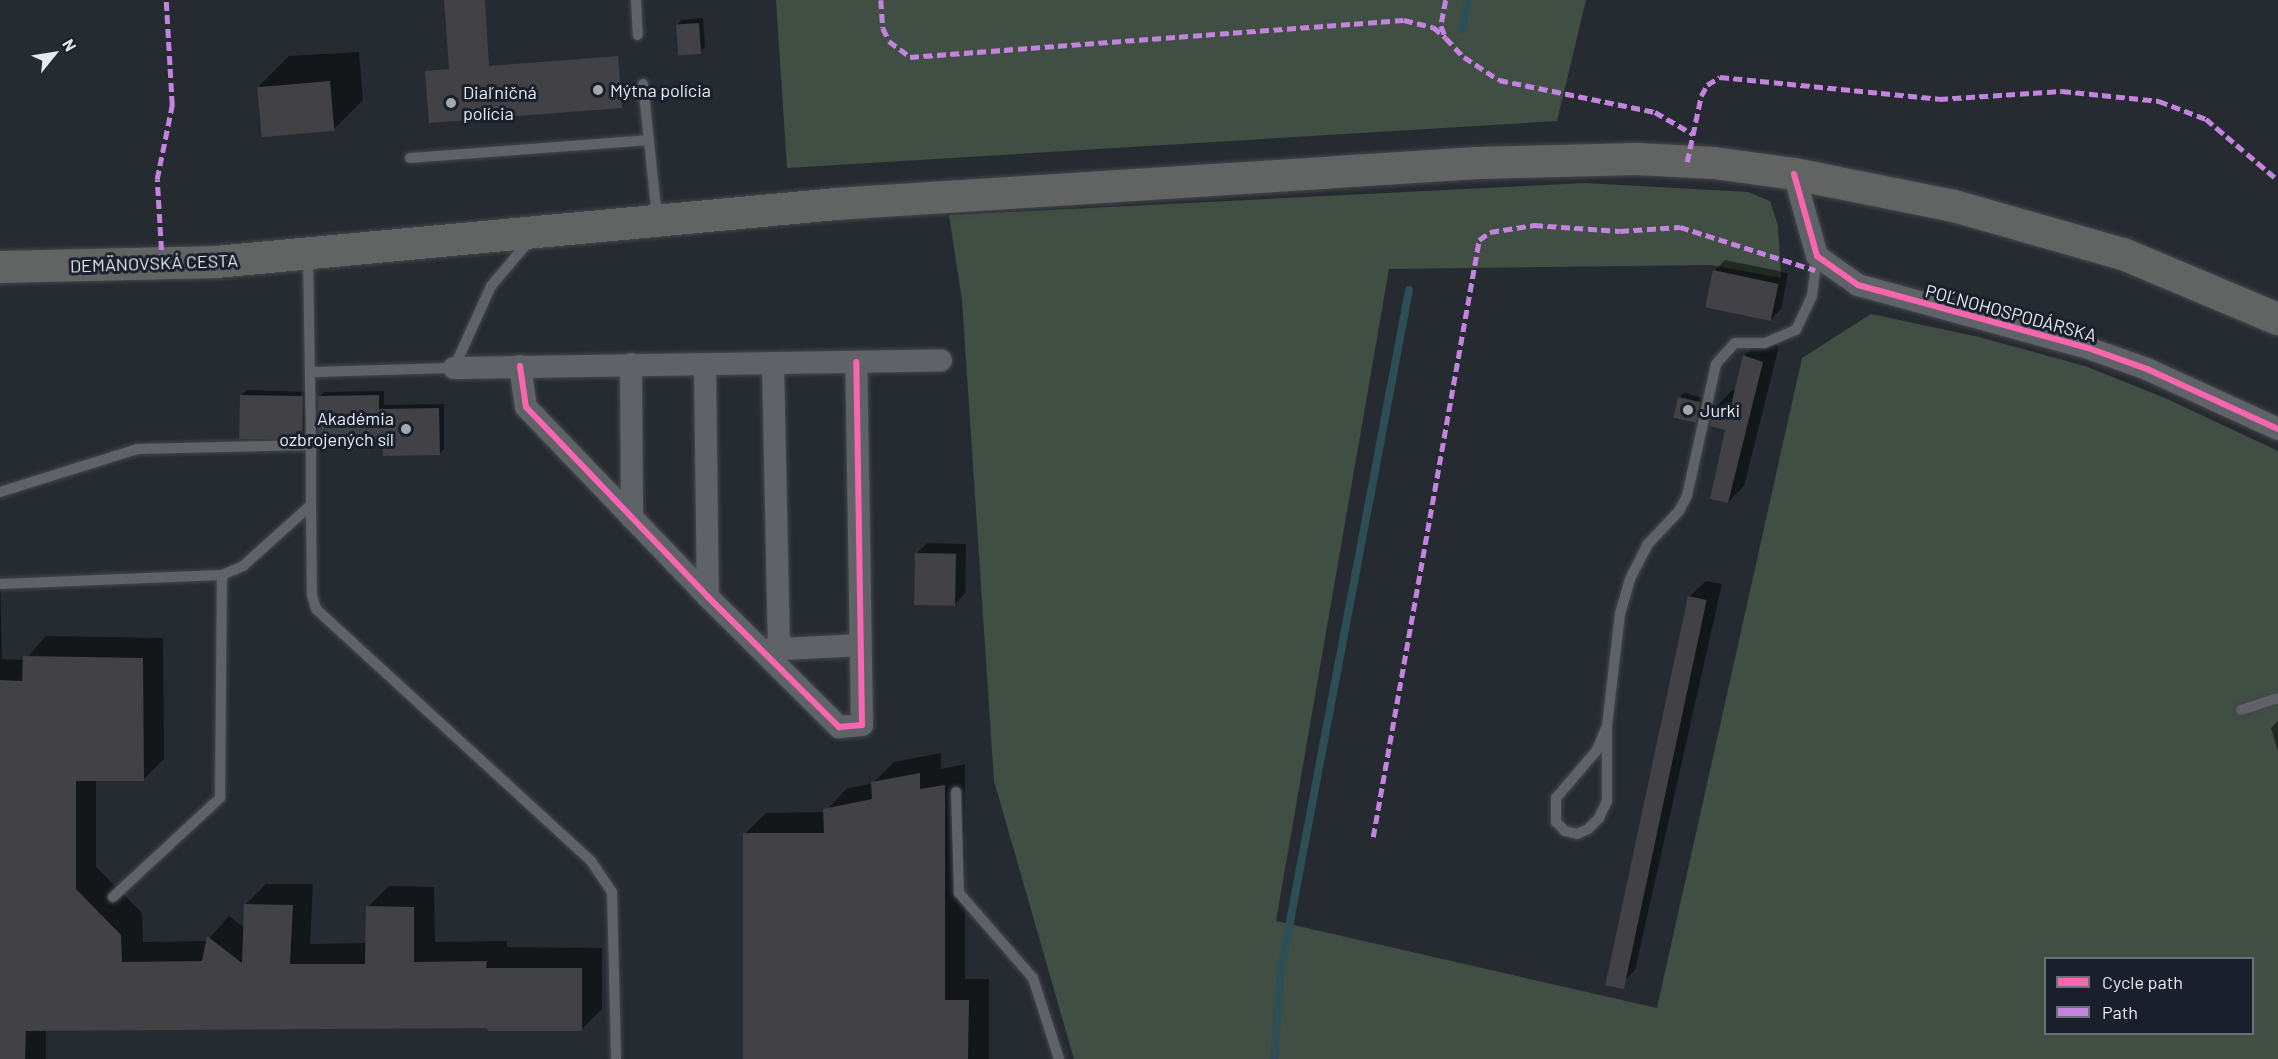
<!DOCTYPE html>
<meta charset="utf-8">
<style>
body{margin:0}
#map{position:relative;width:2278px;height:1059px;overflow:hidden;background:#262b31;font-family:Barlow,sans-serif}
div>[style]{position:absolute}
.green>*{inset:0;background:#414e43}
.shadow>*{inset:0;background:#0007}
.stream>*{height:8px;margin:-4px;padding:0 4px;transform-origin:4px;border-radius:4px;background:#2d4e54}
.building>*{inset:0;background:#424145;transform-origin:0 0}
.roads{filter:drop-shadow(0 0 2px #43474d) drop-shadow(0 0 2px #43474d)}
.service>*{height:10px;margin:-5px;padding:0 5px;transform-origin:5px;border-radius:5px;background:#5f6267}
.minor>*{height:22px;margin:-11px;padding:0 11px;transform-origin:11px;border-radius:11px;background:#5f6267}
.secondary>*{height:32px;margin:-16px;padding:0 16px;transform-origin:16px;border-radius:16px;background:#626464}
.quiet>*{height:4.5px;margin-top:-2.25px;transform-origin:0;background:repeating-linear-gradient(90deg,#c483df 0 9px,transparent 0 13.5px)}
.cycleway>*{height:6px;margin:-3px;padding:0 3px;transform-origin:3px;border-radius:3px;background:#f766af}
.dots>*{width:16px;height:16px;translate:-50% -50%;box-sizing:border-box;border:3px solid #19202b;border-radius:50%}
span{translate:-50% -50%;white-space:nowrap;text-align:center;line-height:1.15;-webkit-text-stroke:6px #19202b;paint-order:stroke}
.poi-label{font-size:18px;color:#e6ebf3}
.left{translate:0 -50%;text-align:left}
.right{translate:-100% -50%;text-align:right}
.street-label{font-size:18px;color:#e6ebf3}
.legend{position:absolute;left:2044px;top:957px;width:210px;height:78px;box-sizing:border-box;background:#19202b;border:2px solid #6b717b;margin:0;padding:8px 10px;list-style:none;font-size:18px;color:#e6ebf3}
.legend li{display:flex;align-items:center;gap:12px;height:30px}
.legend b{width:30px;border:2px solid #6b717b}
.north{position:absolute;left:24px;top:24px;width:60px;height:60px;-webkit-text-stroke:4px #19202b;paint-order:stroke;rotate:60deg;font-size:16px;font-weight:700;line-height:24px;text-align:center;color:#e6ebf3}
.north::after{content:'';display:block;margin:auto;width:21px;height:27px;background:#e6ebf3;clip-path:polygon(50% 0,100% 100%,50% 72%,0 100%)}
</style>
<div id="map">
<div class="green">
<i style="clip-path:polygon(776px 0,1586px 0,1557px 121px,787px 168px)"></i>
<i style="clip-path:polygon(evenodd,1585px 183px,1748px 192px,1770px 201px,1778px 226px,1781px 278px,1711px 265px,1389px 269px,1276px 921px,1657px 1008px,1802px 358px,1871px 314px,1979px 337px,2085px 366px,2165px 398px,2278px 451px,2278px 1059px,1074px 1059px,994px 781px,962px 300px,949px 215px,1585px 183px,2046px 958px,2252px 958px,2252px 1034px,2046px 1034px,2046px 958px)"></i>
</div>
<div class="shadow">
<i style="clip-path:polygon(703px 18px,705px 47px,700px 52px,677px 25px,682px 20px)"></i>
<i style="clip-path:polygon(359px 52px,363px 100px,333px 130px,259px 86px,289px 56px)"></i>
<i style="clip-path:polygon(1725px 260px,1788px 273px,1781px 309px,1770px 320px,1715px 270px)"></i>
<i style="clip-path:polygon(1760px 340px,1779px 346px,1744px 486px,1728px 502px,1727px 429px,1716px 407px,1732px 390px,1736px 391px,1744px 356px)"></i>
<i style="clip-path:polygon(247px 390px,307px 392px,308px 431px,303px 436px,242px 395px)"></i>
<i style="clip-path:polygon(384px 391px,384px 405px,444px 404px,444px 449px,439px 454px,384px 440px,319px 397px,324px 392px)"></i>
<i style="clip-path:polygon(1684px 393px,1704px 398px,1695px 421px,1679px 398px)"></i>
<i style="clip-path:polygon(927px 543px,966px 544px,965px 593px,955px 604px,916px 554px)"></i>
<i style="clip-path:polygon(0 574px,2px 659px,25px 660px,46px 636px,163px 638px,164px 759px,143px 780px,96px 779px,96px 867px,142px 913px,143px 942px,207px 941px,229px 916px,245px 928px,245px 905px,266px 884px,313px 884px,310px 944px,367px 943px,368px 907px,389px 886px,434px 887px,435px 942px,507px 941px,507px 947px,602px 948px,602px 1009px,581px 1030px,489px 1026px,46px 1029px,46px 1059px,0 1059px)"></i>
<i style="clip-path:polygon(1706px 581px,1722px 584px,1635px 970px,1619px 986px,1689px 597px)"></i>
<i style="clip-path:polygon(2278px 721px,2278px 752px,2271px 728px)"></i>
<i style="clip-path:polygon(941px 753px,941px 769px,965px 764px,965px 979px,989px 979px,989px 1059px,745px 1059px,745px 834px,766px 813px,825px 812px,846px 789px,873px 783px,894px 762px)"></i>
</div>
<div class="stream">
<i style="left:1462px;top:30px;width:31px;rotate:-79deg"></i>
<i style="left:1274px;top:1059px;width:90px;rotate:-85.6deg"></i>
<i style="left:1281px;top:969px;width:691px;rotate:-79.32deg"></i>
</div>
<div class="building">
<i style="clip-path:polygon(444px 0,485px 0,489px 66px,618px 56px,622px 108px,429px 123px,425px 71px,449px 69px)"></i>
<i style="left:699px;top:23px;width:31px;height:23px;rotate:86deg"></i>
<i style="left:330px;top:81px;width:50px;height:73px;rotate:85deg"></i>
<i style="left:1713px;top:270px;width:67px;height:38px;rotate:12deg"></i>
<i style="clip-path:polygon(1743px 355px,1763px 362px,1728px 503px,1710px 499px,1725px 430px,1710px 426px,1714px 406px,1730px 410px)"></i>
<i style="left:240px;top:395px;width:63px;height:44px;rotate:1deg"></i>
<i style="clip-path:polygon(379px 395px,379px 409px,439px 408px,440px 455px,383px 456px,382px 442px,318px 442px,318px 396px)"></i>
<i style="left:1678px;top:397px;width:23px;height:21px;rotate:13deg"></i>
<i style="left:915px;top:553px;width:41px;height:52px;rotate:1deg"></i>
<i style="left:1688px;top:596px;width:19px;height:398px;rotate:12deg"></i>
<i style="clip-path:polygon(23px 656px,143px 658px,144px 781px,76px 781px,76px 889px,121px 935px,122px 962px,202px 961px,207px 936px,242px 963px,244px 904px,293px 905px,290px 964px,365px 964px,366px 906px,414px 907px,414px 962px,487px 961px,486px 968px,582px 968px,582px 1031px,488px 1031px,487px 1028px,26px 1031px,25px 1059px,0 1059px,0 680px,22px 681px)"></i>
<i style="clip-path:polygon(920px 773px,920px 789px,945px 785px,945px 1000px,969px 1000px,968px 1059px,743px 1059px,743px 833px,824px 833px,823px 809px,872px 799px,871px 782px)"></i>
</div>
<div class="roads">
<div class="service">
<i style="left:636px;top:0;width:35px;rotate:87deg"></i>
<i style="left:643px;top:84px;width:134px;rotate:84deg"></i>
<i style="left:410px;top:158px;width:239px;rotate:-4.3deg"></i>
<i style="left:311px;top:372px;width:143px;rotate:-1.6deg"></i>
<i style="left:454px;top:368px;width:90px;rotate:-65.7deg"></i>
<i style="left:491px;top:286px;width:60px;rotate:-49.7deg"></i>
<i style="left:0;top:492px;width:144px;rotate:-17.4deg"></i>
<i style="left:137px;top:449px;width:174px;rotate:-1.3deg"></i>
<i style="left:311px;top:445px;width:189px;rotate:-90.9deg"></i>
<i style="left:311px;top:505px;width:90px;rotate:89.4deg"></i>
<i style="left:312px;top:595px;width:15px;rotate:74deg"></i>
<i style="left:316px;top:609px;width:373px;rotate:42.5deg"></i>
<i style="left:591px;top:861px;width:37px;rotate:56deg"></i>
<i style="left:612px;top:892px;width:167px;rotate:88.6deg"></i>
<i style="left:0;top:584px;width:222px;rotate:-2.3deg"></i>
<i style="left:222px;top:575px;width:23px;rotate:-23deg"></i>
<i style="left:243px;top:566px;width:91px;rotate:-41.9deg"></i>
<i style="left:311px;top:505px;width:60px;rotate:-90deg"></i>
<i style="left:2241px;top:710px;width:39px;rotate:-18deg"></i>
<i style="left:1607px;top:726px;width:26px;rotate:113deg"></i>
<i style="left:1597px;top:750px;width:63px;rotate:130.5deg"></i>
<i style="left:1556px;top:798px;width:24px;rotate:90deg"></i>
<i style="left:1556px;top:822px;width:13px;rotate:45deg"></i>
<i style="left:1565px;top:831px;width:12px;rotate:14deg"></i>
<i style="left:1577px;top:834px;width:12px;rotate:-24deg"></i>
<i style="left:1588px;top:829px;width:16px;rotate:-45deg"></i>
<i style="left:1599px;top:818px;width:19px;rotate:-65deg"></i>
<i style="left:1607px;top:801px;width:75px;rotate:-90deg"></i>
<i style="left:1607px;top:726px;width:113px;rotate:-83.4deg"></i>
<i style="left:1620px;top:614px;width:36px;rotate:-74deg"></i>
<i style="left:1630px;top:579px;width:38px;rotate:-63deg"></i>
<i style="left:1647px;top:545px;width:47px;rotate:-46.7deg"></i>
<i style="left:1679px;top:511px;width:17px;rotate:-62deg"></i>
<i style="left:1687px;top:496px;width:135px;rotate:-77.6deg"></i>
<i style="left:1716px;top:364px;width:28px;rotate:-48deg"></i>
<i style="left:1735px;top:343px;width:30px"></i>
<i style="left:1765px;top:343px;width:34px;rotate:-23deg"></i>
<i style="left:1796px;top:330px;width:38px;rotate:-65deg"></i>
<i style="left:1812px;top:296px;width:40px;rotate:-82.9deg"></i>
<i style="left:956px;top:792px;width:101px;rotate:88.3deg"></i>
<i style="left:959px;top:893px;width:113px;rotate:49deg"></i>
<i style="left:1033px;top:978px;width:85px;rotate:72.2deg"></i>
<i style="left:113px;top:897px;width:146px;rotate:-42.8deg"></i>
<i style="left:220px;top:798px;width:223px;rotate:-89.5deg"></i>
</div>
<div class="minor">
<i style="left:1794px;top:174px;width:85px;rotate:74.3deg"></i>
<i style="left:1817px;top:256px;width:50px;rotate:35.3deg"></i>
<i style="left:1858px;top:285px;width:238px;rotate:15.3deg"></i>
<i style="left:2088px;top:348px;width:63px;rotate:19.6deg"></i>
<i style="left:2147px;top:369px;width:144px;rotate:24.6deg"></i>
<i style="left:773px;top:363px;width:286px;rotate:88.8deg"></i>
<i style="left:631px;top:364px;width:154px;rotate:89.6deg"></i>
<i style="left:705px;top:364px;width:233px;rotate:89.3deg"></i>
<i style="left:520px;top:366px;width:41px;rotate:81.7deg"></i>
<i style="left:526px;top:407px;width:263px;rotate:46.2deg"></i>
<i style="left:708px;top:597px;width:185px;rotate:44.8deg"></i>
<i style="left:839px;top:727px;width:23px;rotate:-5deg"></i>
<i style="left:862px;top:725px;width:363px;rotate:-90.9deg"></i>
<i style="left:454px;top:368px;width:487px;rotate:-0.9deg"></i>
<i style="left:765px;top:650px;width:95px;rotate:-3deg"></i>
</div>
<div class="secondary">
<i style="left:0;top:267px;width:216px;rotate:-1.3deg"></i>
<i style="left:216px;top:262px;width:623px;rotate:-5.34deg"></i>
<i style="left:836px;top:204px;width:643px;rotate:-3.65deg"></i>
<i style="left:1478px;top:163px;width:159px;rotate:-1.4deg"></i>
<i style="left:1637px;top:159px;width:77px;rotate:3deg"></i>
<i style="left:1714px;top:163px;width:81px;rotate:7.8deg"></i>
<i style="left:1794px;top:174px;width:163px;rotate:11.3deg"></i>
<i style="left:1954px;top:206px;width:176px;rotate:15.9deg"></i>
<i style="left:2123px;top:254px;width:168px;rotate:22.8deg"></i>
</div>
</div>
<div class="quiet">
<i style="left:881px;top:0;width:28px;rotate:86deg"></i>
<i style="left:883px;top:28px;width:14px;rotate:65deg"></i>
<i style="left:889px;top:41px;width:26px;rotate:37deg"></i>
<i style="left:910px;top:57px;width:495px;rotate:-4.3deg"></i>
<i style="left:1404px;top:20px;width:30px;rotate:14deg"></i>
<i style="left:1433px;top:27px;width:17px;rotate:40deg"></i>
<i style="left:1446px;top:0;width:26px;rotate:101deg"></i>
<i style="left:1441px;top:26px;width:13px;rotate:67deg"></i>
<i style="left:1446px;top:38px;width:26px;rotate:47deg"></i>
<i style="left:1464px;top:57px;width:42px;rotate:33.3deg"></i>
<i style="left:1499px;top:80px;width:159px;rotate:11.6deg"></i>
<i style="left:1655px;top:112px;width:44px;rotate:30.1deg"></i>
<i style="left:1687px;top:162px;width:67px;rotate:-78deg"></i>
<i style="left:1701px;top:96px;width:13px;rotate:-61deg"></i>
<i style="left:1707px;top:85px;width:15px;rotate:-32deg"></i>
<i style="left:1720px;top:77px;width:220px;rotate:5.7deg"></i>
<i style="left:1939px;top:99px;width:123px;rotate:-3.7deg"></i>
<i style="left:2062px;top:91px;width:98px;rotate:5.9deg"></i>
<i style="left:2159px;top:101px;width:50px;rotate:21deg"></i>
<i style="left:2206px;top:119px;width:94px;rotate:40.3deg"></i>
<i style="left:162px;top:263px;width:84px;rotate:-93.4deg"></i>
<i style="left:157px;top:179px;width:76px;rotate:-78.5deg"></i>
<i style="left:172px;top:105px;width:105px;rotate:-93.3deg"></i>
<i style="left:1373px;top:837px;width:606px;rotate:-79.93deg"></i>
<i style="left:1479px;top:240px;width:14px;rotate:-36deg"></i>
<i style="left:1490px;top:232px;width:45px;rotate:-9deg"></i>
<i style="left:1534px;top:225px;width:86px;rotate:4deg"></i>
<i style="left:1620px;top:231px;width:60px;rotate:-3.8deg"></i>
<i style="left:1680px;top:227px;width:142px;rotate:17.7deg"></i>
</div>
<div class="cycleway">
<i style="left:1794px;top:174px;width:85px;rotate:74.3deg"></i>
<i style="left:1817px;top:256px;width:50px;rotate:35.3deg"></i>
<i style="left:1858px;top:285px;width:238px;rotate:15.3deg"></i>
<i style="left:2088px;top:348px;width:63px;rotate:19.6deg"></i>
<i style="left:2147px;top:369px;width:144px;rotate:24.6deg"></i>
<i style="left:520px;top:366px;width:41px;rotate:81.7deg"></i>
<i style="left:526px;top:407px;width:263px;rotate:46.2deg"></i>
<i style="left:708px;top:597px;width:185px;rotate:44.8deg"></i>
<i style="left:839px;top:727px;width:23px;rotate:-5deg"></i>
<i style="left:862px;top:725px;width:363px;rotate:-90.9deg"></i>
</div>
<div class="dots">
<i style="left:598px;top:90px;background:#a3a8af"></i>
<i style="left:451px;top:103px;background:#a3a8af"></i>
<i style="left:1688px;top:410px;background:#a3a8af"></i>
<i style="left:406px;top:429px;background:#a3a8af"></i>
</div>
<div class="poi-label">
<span class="left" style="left:610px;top:90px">Mýtna polícia</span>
<span class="left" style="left:463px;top:103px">Diaľničná<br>polícia</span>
<span class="left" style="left:1700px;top:410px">Jurki</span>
<span class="right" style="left:394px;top:429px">Akadémia<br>ozbrojených síl</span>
</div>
<div class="street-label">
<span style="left:154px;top:263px;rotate:-2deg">DEMÄNOVSKÁ CESTA</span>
<span style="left:2011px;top:313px;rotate:15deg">POĽNOHOSPODÁRSKA</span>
</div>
<ul class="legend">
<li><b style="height:8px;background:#f766af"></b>Cycle path</li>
<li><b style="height:8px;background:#c483df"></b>Path</li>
</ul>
<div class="north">N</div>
</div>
